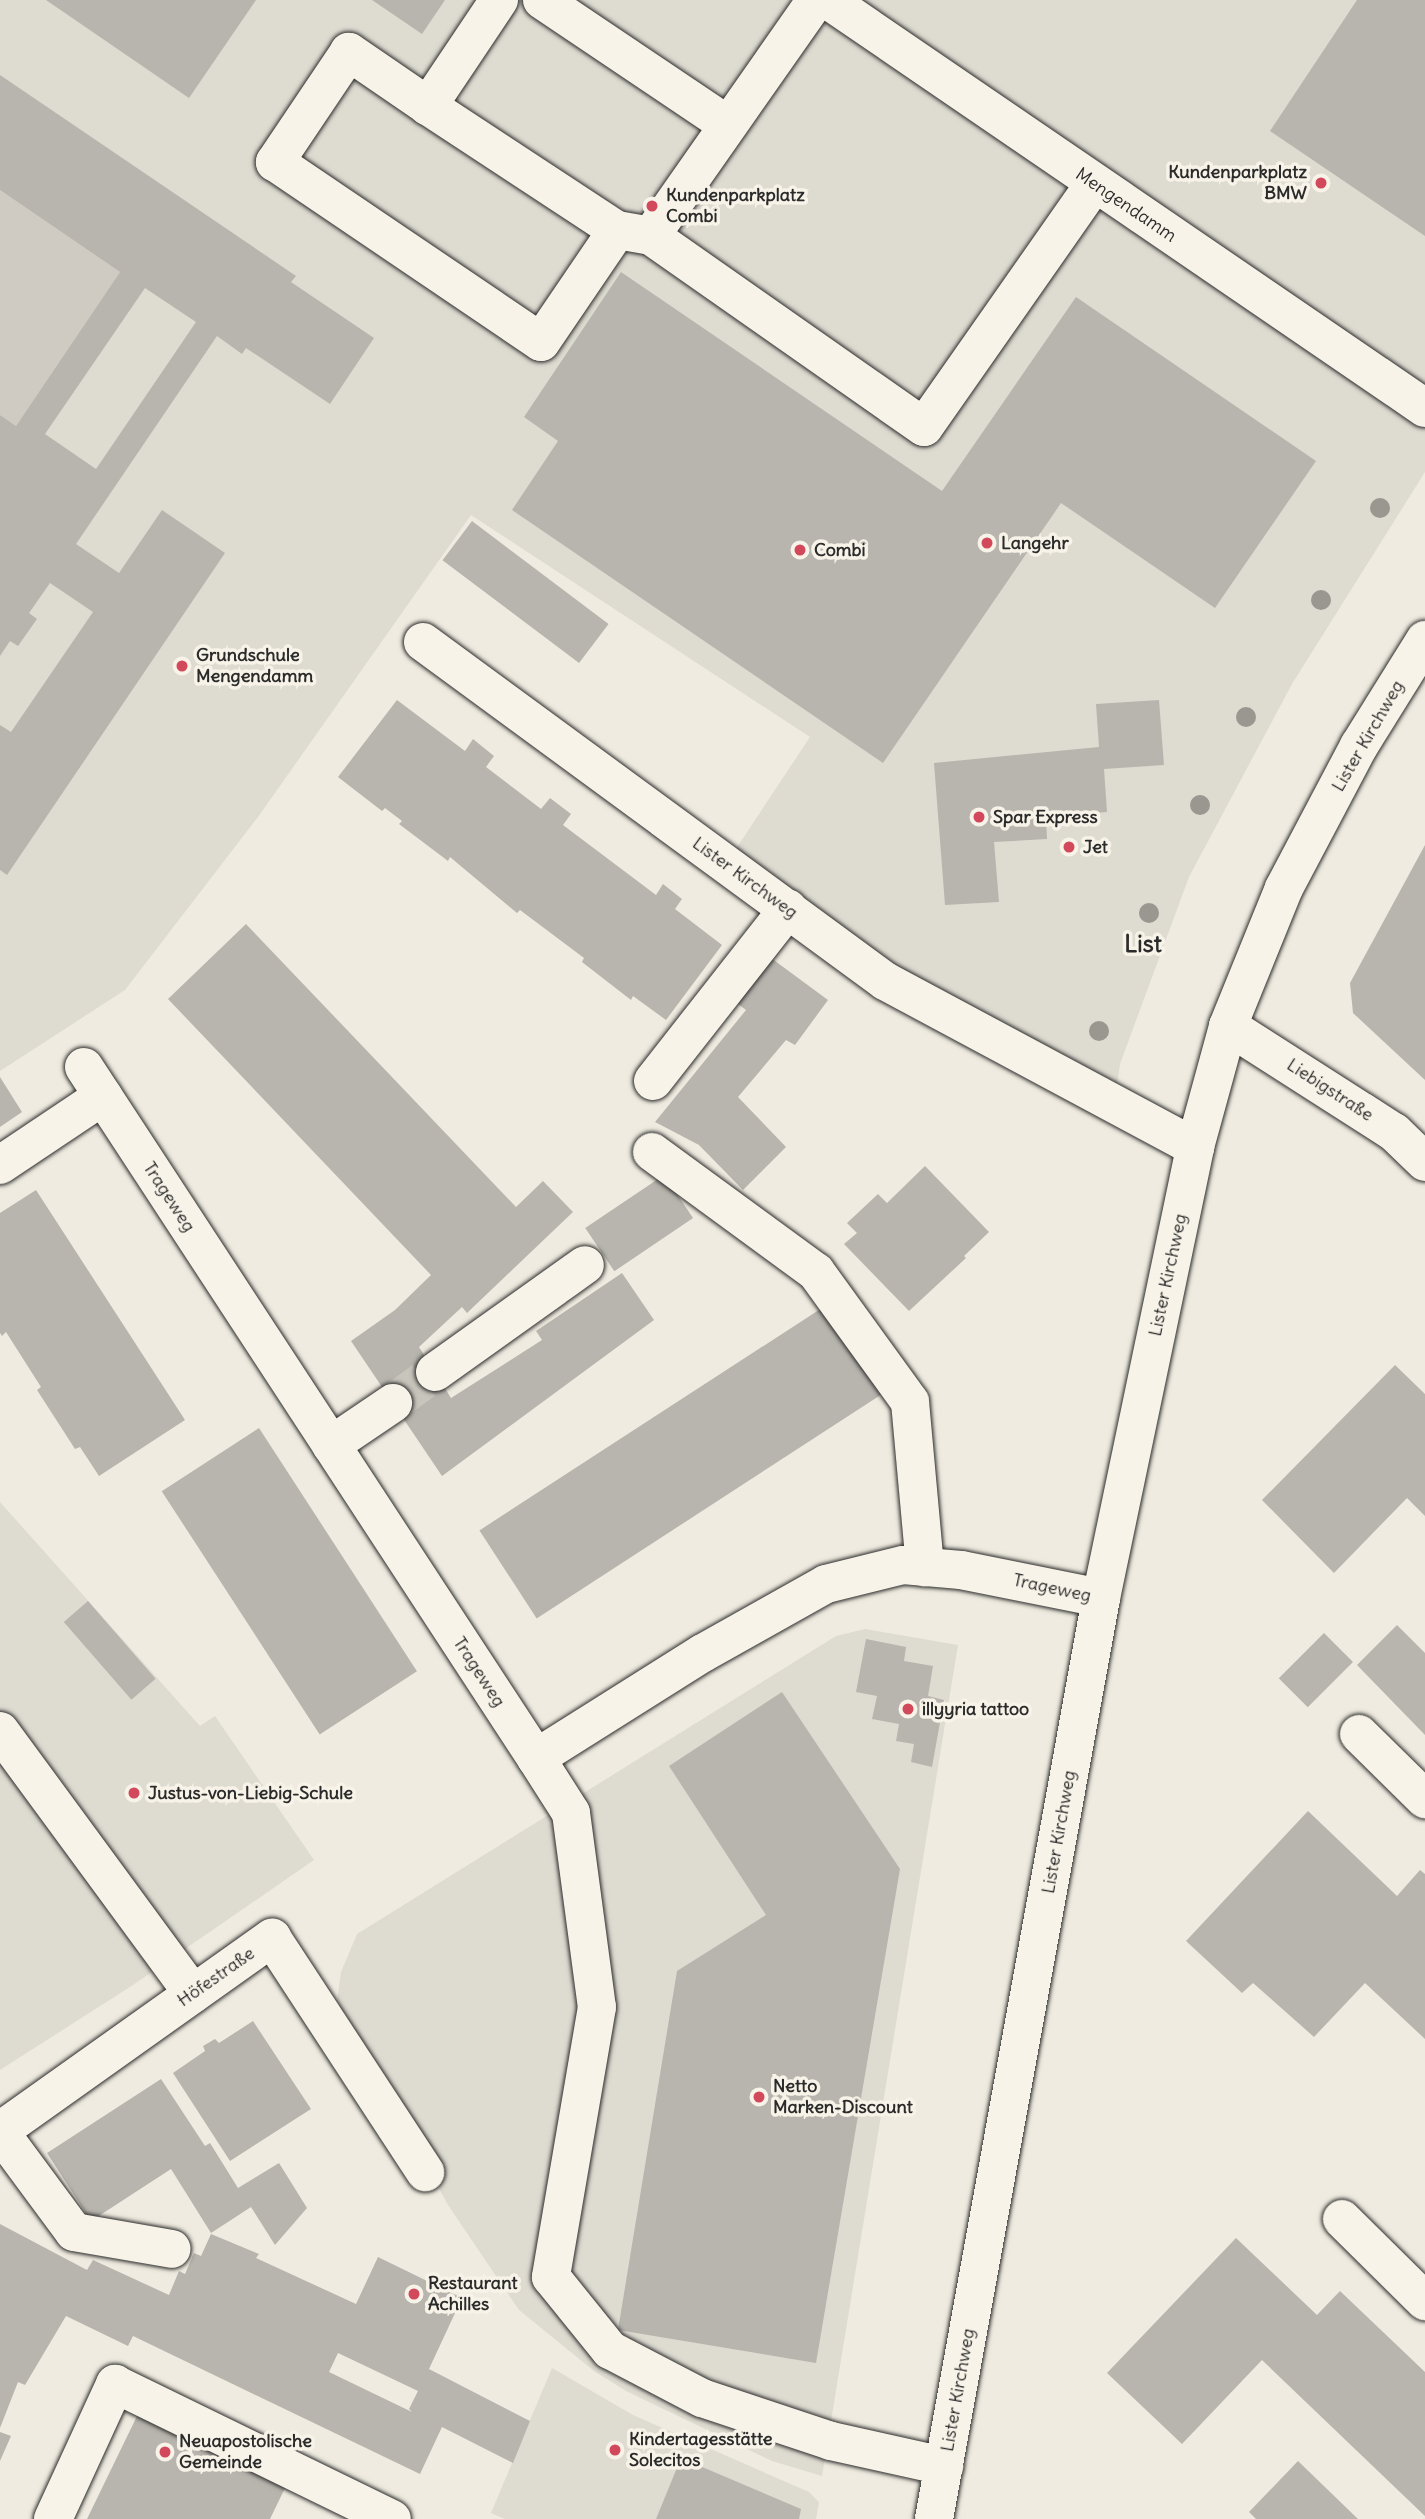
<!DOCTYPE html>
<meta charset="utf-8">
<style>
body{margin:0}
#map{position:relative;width:1425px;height:2519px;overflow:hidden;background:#efebe0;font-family:Delius,sans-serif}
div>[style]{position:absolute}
.built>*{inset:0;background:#dedbd1}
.green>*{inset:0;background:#cfcbc2}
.building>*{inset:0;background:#b8b5ae;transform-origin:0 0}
.minor-tunnel>*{height:38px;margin-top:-19px;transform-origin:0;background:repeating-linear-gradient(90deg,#c8c5bc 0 38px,transparent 0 57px)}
.roads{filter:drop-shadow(0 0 2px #2b2b2b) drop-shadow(0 0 2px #2b2b2b)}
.minor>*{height:38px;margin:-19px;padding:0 19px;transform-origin:19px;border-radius:19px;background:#f7f3e8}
.trees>*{width:20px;height:20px;margin:-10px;border-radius:50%;background:#9a9791}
.dots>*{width:19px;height:19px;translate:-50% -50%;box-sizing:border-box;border:4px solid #f7f3e8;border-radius:50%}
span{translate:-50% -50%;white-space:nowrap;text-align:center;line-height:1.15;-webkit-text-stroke:7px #f7f3e8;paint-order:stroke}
.poi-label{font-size:18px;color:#2b2b2b;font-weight:700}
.right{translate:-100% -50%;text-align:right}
.left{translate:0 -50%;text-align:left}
.street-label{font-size:18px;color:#2b2b2b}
.district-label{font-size:24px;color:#2b2b2b;font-weight:700}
</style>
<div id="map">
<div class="built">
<i style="clip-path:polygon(0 0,1425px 0,1425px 472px,1292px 684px,1189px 877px,1120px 1064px,1115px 1102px,726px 864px,810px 737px,471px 515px,258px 817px,125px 990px,0 1071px)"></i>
<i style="clip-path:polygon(0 1502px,200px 1726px,215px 1716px,314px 1860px,133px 1985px,0 2070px)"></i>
<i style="clip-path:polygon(865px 1629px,958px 1645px,822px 2476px,772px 2461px,626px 2391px,594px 2371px,519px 2310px,448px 2205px,337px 2001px,341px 1972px,357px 1934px,836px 1636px)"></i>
<i style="clip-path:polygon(552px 2368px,633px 2415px,809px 2492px,819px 2502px,816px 2519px,505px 2519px,491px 2513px)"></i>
</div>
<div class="green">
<i style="clip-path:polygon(0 190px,120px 272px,16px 426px,0 415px)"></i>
</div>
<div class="building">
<i style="clip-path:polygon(46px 0,256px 0,189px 98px)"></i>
<i style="clip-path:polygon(372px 0,445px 0,422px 34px)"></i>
<i style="clip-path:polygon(1357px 0,1425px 0,1425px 236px,1270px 131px)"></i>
<i style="clip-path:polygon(evenodd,0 75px,296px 276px,291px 282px,374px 338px,330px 404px,246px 348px,242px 354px,217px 336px,76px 544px,119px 573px,162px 510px,225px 553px,7px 875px,0 870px,0 725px,11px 732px,93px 612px,50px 583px,29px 613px,37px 619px,18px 646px,10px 641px,0 656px,0 415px,16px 426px,120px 272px,0 190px,0 75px,145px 288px,196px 322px,96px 469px,45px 434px,145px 288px)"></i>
<i style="clip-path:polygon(621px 272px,942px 491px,1076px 297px,1316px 461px,1215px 608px,1061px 503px,883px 763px,512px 510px,558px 441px,524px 417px)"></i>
<i style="left:472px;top:521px;width:171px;height:49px;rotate:37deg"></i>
<i style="clip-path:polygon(397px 700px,465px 751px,473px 739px,494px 756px,486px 767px,541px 809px,550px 798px,571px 814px,563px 825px,656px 895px,663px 884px,682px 899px,675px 909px,722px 945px,666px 1020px,633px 996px,631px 1000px,582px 962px,584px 958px,520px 910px,517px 913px,450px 857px,448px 861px,399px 824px,402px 821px,385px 808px,382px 811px,338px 777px)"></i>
<i style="clip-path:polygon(1159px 700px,1164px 765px,1104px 769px,1107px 812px,1046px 817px,1047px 839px,994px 842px,999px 902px,945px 905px,934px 763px,1099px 747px,1096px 704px)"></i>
<i style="clip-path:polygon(1425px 845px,1425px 1080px,1353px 1013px,1350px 983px)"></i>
<i style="clip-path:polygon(246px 924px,516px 1207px,543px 1181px,573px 1212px,467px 1313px,462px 1307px,419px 1347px,451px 1398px,542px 1340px,536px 1331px,622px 1273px,654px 1320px,442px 1476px,351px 1341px,395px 1310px,431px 1275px,168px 999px)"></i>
<i style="clip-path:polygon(771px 958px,828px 1000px,795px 1045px,786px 1040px,738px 1097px,786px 1147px,743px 1190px,699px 1145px,655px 1122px,746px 1010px,738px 1004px)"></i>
<i style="clip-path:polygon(0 1077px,22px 1112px,0 1127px)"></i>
<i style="clip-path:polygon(925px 1166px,989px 1232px,964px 1256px,966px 1258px,909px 1311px,844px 1244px,857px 1233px,847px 1223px,878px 1194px,887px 1203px)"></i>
<i style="left:664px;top:1175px;width:52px;height:95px;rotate:56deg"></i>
<i style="clip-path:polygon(36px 1190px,185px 1420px,99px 1476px,80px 1447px,75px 1449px,37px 1390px,41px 1387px,6px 1332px,2px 1336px,0 1333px,0 1213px)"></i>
<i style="left:825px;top:1306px;width:105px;height:412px;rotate:57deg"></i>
<i style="clip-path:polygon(1395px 1365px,1425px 1394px,1425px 1516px,1407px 1498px,1334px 1573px,1262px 1500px)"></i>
<i style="left:259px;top:1428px;width:290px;height:116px;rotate:57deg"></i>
<i style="left:88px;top:1601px;width:103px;height:32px;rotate:49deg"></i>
<i style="clip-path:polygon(1397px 1625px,1425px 1653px,1425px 1735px,1357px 1665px)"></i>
<i style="left:1324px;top:1633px;width:41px;height:64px;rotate:45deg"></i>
<i style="clip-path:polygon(866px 1639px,906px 1647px,904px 1661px,933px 1666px,928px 1696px,944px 1700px,932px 1767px,911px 1762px,914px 1744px,896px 1741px,899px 1724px,872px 1719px,877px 1696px,856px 1692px)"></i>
<i style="clip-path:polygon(782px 1692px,900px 1869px,816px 2363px,618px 2330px,677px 1971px,766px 1915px,669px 1766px)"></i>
<i style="clip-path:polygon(1308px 1811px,1397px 1896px,1420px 1870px,1425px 1874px,1425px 2039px,1365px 1983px,1314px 2037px,1253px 1983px,1242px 1993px,1186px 1941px)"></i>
<i style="clip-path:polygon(253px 2021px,311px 2109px,230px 2161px,173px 2073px,205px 2051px,203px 2046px,215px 2039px,219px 2043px)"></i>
<i style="clip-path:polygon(161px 2079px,205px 2146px,210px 2143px,238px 2188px,279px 2163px,307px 2208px,275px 2245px,251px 2207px,211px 2233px,171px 2169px,91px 2221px,47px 2153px)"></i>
<i style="clip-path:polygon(evenodd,0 2224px,87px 2270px,93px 2260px,169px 2295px,179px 2271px,185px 2274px,194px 2253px,201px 2256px,211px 2234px,259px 2254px,256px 2258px,356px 2304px,378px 2257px,462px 2298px,429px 2369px,530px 2421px,513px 2463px,442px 2427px,420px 2474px,133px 2336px,128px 2346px,66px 2316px,25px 2385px,18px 2382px,0 2428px,0 2224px,338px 2353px,418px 2391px,409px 2409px,412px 2412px,329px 2372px,338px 2353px)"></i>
<i style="clip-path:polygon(1236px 2238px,1317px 2315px,1340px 2291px,1425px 2372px,1425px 2516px,1262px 2360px,1182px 2444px,1107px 2373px)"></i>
<i style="clip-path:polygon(137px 2416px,285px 2488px,270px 2519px,87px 2519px)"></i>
<i style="clip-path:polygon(0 2432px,11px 2436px,0 2461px)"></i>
<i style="clip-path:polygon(681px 2458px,801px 2509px,799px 2519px,656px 2519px)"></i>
<i style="clip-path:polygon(1298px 2461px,1358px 2519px,1256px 2519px,1249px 2512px)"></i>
</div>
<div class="minor-tunnel">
<i style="left:393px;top:1403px;width:52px;rotate:-36.4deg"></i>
</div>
<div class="roads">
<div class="minor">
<i style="left:499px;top:0;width:128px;rotate:123.8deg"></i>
<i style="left:428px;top:106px;width:96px;rotate:-145.6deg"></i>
<i style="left:349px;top:52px;width:133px;rotate:123.9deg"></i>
<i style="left:275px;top:162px;width:321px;rotate:34.1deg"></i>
<i style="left:541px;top:342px;width:135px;rotate:-55.8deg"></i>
<i style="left:617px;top:230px;width:35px;rotate:10deg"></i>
<i style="left:542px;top:0;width:224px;rotate:33.9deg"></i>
<i style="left:816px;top:0;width:288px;rotate:125deg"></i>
<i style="left:651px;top:236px;width:333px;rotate:35deg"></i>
<i style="left:924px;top:427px;width:297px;rotate:-55deg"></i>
<i style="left:828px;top:0;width:723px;rotate:34.35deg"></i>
<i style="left:428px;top:106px;width:226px;rotate:33.3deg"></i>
<i style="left:423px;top:642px;width:573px;rotate:36.27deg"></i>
<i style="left:885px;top:981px;width:352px;rotate:28.2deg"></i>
<i style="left:1228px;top:1026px;width:197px;rotate:32.6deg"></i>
<i style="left:1394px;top:1132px;width:43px;rotate:44.1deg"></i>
<i style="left:84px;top:1067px;width:826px;rotate:56.81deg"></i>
<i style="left:536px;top:1758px;width:197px;rotate:-32.2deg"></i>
<i style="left:703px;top:1653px;width:141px;rotate:-29.3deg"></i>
<i style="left:826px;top:1584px;width:79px;rotate:-13.9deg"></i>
<i style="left:903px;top:1565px;width:58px;rotate:4.9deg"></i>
<i style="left:961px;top:1570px;width:143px;rotate:11.3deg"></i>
<i style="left:653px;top:1081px;width:219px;rotate:-51.9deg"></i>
<i style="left:652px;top:1152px;width:203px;rotate:36.2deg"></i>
<i style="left:816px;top:1272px;width:160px;rotate:54.1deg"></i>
<i style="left:910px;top:1402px;width:166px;rotate:84.8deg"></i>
<i style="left:0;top:1165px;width:124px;rotate:-33.8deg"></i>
<i style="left:435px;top:1372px;width:184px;rotate:-35.5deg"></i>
<i style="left:331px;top:1445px;width:75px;rotate:-34.1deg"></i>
<i style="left:0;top:1731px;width:326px;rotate:53.7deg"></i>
<i style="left:1359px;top:1734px;width:93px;rotate:44.6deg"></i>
<i style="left:536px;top:1758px;width:65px;rotate:57.5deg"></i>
<i style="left:571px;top:1813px;width:196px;rotate:82.4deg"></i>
<i style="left:597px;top:2007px;width:274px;rotate:99.7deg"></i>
<i style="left:551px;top:2277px;width:94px;rotate:51.1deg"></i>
<i style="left:610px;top:2350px;width:104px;rotate:27.6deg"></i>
<i style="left:702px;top:2398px;width:136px;rotate:18.4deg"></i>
<i style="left:831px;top:2441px;width:116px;rotate:12.5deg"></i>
<i style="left:0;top:2131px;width:334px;rotate:-35.4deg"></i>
<i style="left:272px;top:1938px;width:280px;rotate:56.8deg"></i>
<i style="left:0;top:2132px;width:124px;rotate:53.5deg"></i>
<i style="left:74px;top:2232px;width:99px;rotate:9.8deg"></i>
<i style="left:1342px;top:2219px;width:117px;rotate:44.7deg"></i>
<i style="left:53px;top:2519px;width:149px;rotate:-65.3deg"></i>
<i style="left:115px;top:2384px;width:308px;rotate:26deg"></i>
<i style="left:934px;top:2519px;width:936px;rotate:-79.72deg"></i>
<i style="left:1101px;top:1598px;width:461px;rotate:-78.2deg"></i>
<i style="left:1195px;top:1147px;width:125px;rotate:-74.7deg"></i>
<i style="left:1228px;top:1026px;width:149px;rotate:-67.9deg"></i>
<i style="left:1284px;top:888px;width:161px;rotate:-62.2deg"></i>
<i style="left:1359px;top:746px;width:125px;rotate:-58.1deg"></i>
</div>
</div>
<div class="trees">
<i style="left:1380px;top:508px"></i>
<i style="left:1321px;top:600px"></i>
<i style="left:1246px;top:717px"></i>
<i style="left:1200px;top:805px"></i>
<i style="left:1149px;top:913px"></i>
<i style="left:1099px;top:1031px"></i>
</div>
<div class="dots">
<i style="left:1321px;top:183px;background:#d1495b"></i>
<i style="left:652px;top:206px;background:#d1495b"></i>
<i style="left:987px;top:543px;background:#d1495b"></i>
<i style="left:800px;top:550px;background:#d1495b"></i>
<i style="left:182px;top:666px;background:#d1495b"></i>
<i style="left:979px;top:817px;background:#d1495b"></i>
<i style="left:1069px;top:847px;background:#d1495b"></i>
<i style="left:908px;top:1709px;background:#d1495b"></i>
<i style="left:134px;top:1793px;background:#d1495b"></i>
<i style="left:759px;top:2097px;background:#d1495b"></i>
<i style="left:414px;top:2294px;background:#d1495b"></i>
<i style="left:615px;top:2450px;background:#d1495b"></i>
<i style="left:165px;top:2452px;background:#d1495b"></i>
</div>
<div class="poi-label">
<span class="right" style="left:1307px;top:183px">Kundenparkplatz<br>BMW</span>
<span class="left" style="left:666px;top:206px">Kundenparkplatz<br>Combi</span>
<span class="left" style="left:1001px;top:543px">Langehr</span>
<span class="left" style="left:814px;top:550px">Combi</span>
<span class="left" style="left:196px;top:666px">Grundschule<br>Mengendamm</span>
<span class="left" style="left:993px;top:817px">Spar Express</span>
<span class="left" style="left:1083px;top:847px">Jet</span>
<span class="left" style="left:922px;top:1709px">illyyria tattoo</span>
<span class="left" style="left:148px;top:1793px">Justus-von-Liebig-Schule</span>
<span class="left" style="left:773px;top:2097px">Netto<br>Marken-Discount</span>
<span class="left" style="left:428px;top:2294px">Restaurant<br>Achilles</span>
<span class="left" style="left:629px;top:2450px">Kindertagesstätte<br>Solecitos</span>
<span class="left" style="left:179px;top:2452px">Neuapostolische<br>Gemeinde</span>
</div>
<div class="street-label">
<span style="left:1126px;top:205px;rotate:34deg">Mengendamm</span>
<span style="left:1368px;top:736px;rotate:-60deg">Lister Kirchweg</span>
<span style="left:745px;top:878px;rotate:36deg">Lister Kirchweg</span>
<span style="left:1330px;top:1090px;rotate:33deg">Liebigstraße</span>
<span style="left:169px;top:1197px;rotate:57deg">Trageweg</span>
<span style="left:1168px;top:1275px;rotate:-78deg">Lister Kirchweg</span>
<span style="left:1052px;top:1588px;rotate:12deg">Trageweg</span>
<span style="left:479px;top:1672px;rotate:57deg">Trageweg</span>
<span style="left:1059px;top:1832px;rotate:-80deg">Lister Kirchweg</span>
<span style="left:216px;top:1977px;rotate:-35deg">Höfestraße</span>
<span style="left:958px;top:2390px;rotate:-80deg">Lister Kirchweg</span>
</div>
<div class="district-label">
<span style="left:1143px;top:944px">List</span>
</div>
</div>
